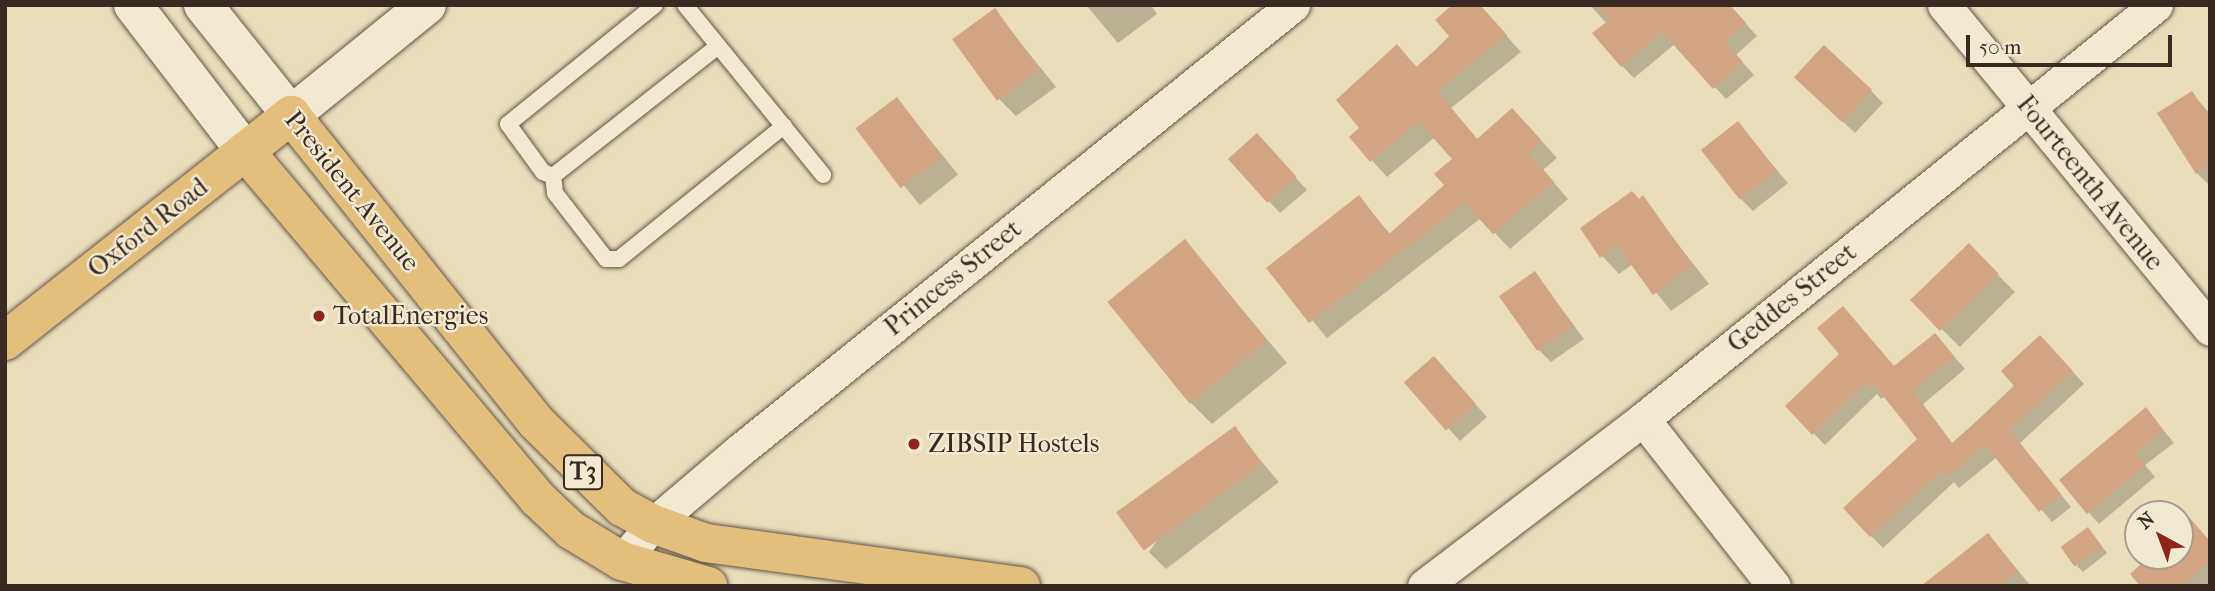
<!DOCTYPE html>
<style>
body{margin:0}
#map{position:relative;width:2215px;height:591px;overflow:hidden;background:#e9ddba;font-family:"IM FELL French Canon",serif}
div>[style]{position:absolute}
.shadow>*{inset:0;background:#0003;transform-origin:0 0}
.building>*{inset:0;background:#d3a481;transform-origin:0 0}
.roads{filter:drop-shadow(0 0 2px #645649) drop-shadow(0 0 2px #645649)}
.lane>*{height:16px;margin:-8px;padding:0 8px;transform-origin:8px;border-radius:8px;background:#f1e9d2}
.street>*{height:33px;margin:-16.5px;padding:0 16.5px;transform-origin:16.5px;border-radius:16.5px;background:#f1e9d2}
.secondary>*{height:38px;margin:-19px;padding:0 19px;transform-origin:19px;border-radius:19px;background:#f1e9d2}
.highway>*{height:38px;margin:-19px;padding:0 19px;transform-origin:19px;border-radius:19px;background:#e4be7d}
.dots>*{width:19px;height:19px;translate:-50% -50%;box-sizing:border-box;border:4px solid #f1e9d2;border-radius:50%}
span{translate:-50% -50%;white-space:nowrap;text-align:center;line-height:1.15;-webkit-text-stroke:5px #f1e9d2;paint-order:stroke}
.shield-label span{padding:2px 5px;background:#f1e9d2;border:2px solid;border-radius:5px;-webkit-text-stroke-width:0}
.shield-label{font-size:24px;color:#382923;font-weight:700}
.street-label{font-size:26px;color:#382923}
.poi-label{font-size:26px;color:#382923}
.left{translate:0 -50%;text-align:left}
.frame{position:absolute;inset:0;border:7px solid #382923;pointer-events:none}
.north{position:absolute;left:2124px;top:500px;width:70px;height:70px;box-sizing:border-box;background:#f1e9d2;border:2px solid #a79c8c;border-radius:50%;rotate:319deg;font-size:19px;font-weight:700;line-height:28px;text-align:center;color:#382923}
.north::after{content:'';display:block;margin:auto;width:24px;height:32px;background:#8f2418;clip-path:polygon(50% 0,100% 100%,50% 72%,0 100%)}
.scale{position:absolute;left:1966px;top:35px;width:206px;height:32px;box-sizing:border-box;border:4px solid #382923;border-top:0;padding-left:9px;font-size:21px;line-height:24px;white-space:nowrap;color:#382923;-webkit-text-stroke:5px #f1e9d2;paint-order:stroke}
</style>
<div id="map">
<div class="shadow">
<i style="clip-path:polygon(1086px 5px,1151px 5px,1157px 14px,1118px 43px)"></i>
<i style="clip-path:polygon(1479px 5px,1521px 52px,1451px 108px,1479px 141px,1528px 126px,1557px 158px,1543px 170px,1568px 199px,1510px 249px,1481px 218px,1327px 338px,1269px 268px,1359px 198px,1391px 235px,1446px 185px,1454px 159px,1435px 137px,1387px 177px,1351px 137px,1362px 128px,1397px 46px,1418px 68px)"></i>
<i style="clip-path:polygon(1590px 5px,1729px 5px,1757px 36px,1736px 55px,1754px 75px,1726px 99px,1675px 44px,1634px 78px,1622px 66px,1607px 24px)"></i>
<i style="clip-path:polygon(995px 11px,1056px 87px,1016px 116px,999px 99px)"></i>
<i style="clip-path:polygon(1808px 89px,1871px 91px,1883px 103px,1855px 133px)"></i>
<i style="clip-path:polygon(2192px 93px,2210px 114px,2209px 185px,2197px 173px)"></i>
<i style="left:897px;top:99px;width:97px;height:49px;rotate:51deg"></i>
<i style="clip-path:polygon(1737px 123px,1788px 183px,1753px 211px,1741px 199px)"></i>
<i style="clip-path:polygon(1269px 148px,1307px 190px,1280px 213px,1230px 159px)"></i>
<i style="clip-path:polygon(1642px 198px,1709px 284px,1671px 311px,1633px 264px,1619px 274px,1602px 256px)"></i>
<i style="clip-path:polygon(1184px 241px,1287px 363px,1212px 424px,1191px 403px)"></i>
<i style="left:1969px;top:246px;width:65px;height:78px;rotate:45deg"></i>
<i style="clip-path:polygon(1535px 273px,1584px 339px,1551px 362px,1539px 350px)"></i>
<i style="clip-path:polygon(1935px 335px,1965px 369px,1923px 404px,1953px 444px,2052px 349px,2084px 384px,2020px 443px,2071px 507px,2052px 522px,1997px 457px,1959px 488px,1954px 482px,1883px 548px,1871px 536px,1919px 440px,1885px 396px,1881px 399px,1877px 394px,1825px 445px,1787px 406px,1895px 368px)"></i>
<i style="clip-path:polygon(1445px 371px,1487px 417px,1460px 441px,1407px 383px)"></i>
<i style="clip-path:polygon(2146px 409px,2174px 443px,2145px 465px,2155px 477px,2099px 524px,2061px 481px)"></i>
<i style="clip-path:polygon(1234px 429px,1279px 482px,1166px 569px,1149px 552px)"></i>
<i style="clip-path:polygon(2180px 532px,2210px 541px,2210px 586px,2143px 586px,2153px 556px,2180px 556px)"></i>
<i style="clip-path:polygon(1988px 535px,2031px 586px,1924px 586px)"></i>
<i style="clip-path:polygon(2093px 535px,2107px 553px,2083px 572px,2077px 566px)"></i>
</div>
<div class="building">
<i style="clip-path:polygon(1452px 5px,1480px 5px,1507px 35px,1437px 91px,1477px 139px,1512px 108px,1542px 141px,1529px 153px,1554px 182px,1493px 234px,1465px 203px,1309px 323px,1266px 268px,1359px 195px,1389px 234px,1444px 185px,1434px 174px,1452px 159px,1419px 122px,1370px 162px,1349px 137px,1359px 128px,1336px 100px,1397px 44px,1416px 67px,1450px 37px,1435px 20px)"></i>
<i style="clip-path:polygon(1597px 5px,1730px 5px,1746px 23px,1725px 42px,1743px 62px,1713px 89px,1662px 32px,1621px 67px,1592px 33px,1609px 20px)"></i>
<i style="left:995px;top:8px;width:76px;height:53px;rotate:54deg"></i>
<i style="left:1824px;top:45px;width:66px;height:44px;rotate:43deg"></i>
<i style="clip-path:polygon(2192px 91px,2210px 118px,2210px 165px,2196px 174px,2157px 113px)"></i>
<i style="left:897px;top:97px;width:75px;height:52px;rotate:53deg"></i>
<i style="left:1738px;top:121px;width:63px;height:47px;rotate:52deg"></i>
<i style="left:1257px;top:133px;width:59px;height:39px;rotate:48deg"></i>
<i style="clip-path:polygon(1632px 191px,1639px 199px,1643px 195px,1693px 266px,1653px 295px,1617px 245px,1600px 258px,1580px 228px)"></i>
<i style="left:1185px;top:239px;width:131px;height:100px;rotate:51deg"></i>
<i style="left:1969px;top:243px;width:43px;height:82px;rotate:46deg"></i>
<i style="left:1535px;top:271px;width:67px;height:44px;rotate:55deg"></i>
<i style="clip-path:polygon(1843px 306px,1894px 366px,1935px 333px,1955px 357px,1912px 391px,1952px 443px,2015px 387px,2001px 371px,2040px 335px,2073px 371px,2009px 430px,2061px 494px,2039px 512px,1985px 445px,1947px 477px,1941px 471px,1870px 537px,1843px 508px,1917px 439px,1874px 384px,1868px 388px,1864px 384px,1812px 435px,1785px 406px,1839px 354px,1817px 328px)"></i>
<i style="left:1434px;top:356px;width:64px;height:40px;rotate:49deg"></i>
<i style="clip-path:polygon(2146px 407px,2164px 431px,2135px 453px,2146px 465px,2087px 514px,2059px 480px)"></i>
<i style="left:1235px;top:426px;width:47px;height:147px;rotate:54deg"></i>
<i style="clip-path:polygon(2180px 507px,2210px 541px,2210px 561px,2181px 586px,2140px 586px,2130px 574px,2150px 556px,2180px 556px)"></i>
<i style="left:2088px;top:527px;width:24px;height:34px;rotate:54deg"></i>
<i style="clip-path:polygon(1988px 533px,2018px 571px,1999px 586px,1921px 586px)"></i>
</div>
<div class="roads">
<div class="lane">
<i style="left:655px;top:5px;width:189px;rotate:141deg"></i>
<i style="left:508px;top:124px;width:59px;rotate:53.9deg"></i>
<i style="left:543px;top:172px;width:11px;rotate:22deg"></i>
<i style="left:553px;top:176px;width:17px;rotate:83deg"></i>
<i style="left:555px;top:193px;width:83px;rotate:52.3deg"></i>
<i style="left:606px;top:259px;width:13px"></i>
<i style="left:619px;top:259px;width:212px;rotate:-38.9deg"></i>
<i style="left:685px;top:5px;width:219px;rotate:50.9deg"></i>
<i style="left:553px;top:176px;width:210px;rotate:-38.2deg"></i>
</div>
<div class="street">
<i style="left:1944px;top:5px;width:419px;rotate:50.6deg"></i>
<i style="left:1643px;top:419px;width:212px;rotate:51.9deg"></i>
<i style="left:622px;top:561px;width:48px;rotate:-50deg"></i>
<i style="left:653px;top:524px;width:114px;rotate:-40.4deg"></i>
<i style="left:740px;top:450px;width:710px;rotate:-38.82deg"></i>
<i style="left:1424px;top:586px;width:275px;rotate:-37.3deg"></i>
<i style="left:1643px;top:419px;width:659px;rotate:-38.9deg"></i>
</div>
<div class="secondary">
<i style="left:133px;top:5px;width:184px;rotate:52.5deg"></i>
<i style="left:203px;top:5px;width:141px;rotate:51.3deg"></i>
<i style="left:291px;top:115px;width:175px;rotate:-39deg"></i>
</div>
<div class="highway">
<i style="left:245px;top:151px;width:454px;rotate:49.9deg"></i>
<i style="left:537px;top:498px;width:47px;rotate:43.3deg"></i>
<i style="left:571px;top:530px;width:60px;rotate:31.3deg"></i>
<i style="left:622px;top:561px;width:90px;rotate:16.2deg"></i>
<i style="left:5px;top:341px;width:365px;rotate:-38.3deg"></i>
<i style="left:291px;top:115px;width:393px;rotate:51.4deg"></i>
<i style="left:536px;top:422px;width:121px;rotate:44.7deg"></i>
<i style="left:622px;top:507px;width:35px;rotate:29deg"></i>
<i style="left:653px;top:524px;width:56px;rotate:19.7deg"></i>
<i style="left:706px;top:543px;width:318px;rotate:7.8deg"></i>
</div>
</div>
<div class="dots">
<i style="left:319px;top:316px;background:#8f2418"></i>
<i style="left:914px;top:444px;background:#8f2418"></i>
</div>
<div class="shield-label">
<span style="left:583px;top:472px">T3</span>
</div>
<div class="street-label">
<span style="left:2090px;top:183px;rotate:51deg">Fourteenth Avenue</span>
<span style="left:352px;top:191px;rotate:51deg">President Avenue</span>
<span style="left:148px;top:228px;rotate:-38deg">Oxford Road</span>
<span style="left:953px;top:278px;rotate:-39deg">Princess Street</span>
<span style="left:1792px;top:298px;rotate:-39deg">Geddes Street</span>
</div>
<div class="poi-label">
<span class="left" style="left:333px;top:316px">TotalEnergies</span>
<span class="left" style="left:928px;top:444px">ZIBSIP Hostels</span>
</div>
<div class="frame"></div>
<div class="north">N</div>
<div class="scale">50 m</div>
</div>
